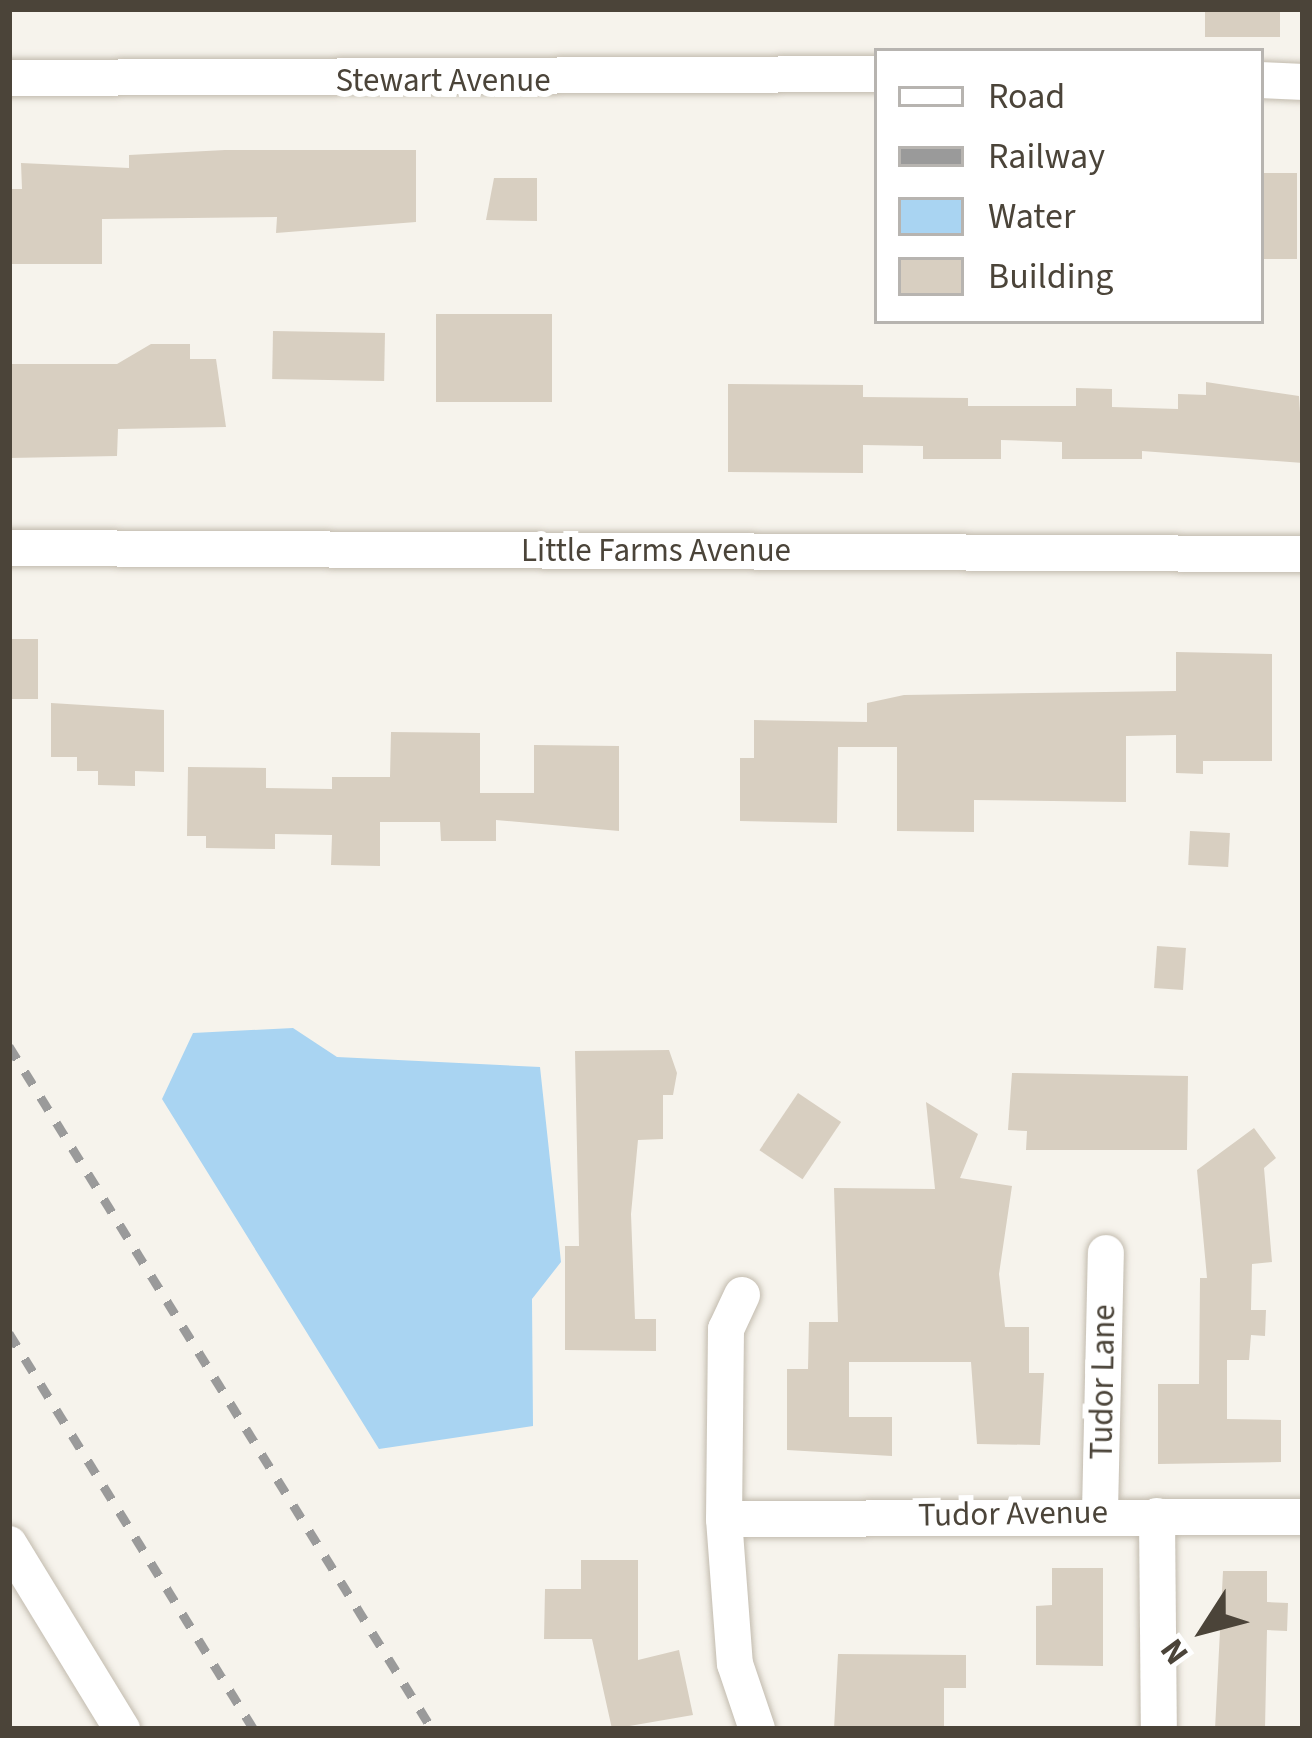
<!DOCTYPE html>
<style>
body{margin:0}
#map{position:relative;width:1312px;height:1738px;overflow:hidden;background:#f6f3ec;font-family:"Source Sans 3",sans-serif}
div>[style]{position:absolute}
.water>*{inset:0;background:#a9d4f2}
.building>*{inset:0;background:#d8cfc1;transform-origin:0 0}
.roads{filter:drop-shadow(0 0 3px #c2bbae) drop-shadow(0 0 3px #c2bbae)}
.minor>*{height:36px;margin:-18px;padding:0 18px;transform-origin:18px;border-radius:18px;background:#fff}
.rail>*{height:9px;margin-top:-4.5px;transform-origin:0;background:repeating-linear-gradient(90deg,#9a9a9a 0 15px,transparent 0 30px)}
span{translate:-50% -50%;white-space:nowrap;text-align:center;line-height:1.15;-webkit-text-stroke:12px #fff;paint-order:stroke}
.street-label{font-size:33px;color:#4b4439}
.frame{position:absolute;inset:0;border:12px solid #4b4439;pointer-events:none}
.legend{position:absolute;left:874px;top:48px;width:390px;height:276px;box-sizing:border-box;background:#fff;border:3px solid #b7b4b0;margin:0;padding:15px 21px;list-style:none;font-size:36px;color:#4b4439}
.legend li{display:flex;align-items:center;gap:24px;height:60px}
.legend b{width:60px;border:3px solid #b7b4b0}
.north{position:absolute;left:1144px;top:1570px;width:120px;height:120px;-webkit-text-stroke:9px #fff;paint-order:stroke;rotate:234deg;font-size:33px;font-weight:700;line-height:48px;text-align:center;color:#4b4439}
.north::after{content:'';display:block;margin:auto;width:42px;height:54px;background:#4b4439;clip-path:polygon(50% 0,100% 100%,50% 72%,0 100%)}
</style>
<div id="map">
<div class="water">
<i style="clip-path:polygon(293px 1028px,337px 1057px,540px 1067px,561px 1262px,532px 1299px,533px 1426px,379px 1449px,162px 1099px,193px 1033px)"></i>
</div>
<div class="building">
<i style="left:1205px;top:9px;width:75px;height:28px"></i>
<i style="clip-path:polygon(225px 150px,416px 150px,416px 222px,276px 233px,277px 217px,102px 219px,102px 264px,9px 264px,9px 189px,22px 189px,21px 163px,129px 168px,129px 155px)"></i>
<i style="left:1261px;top:173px;width:36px;height:86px"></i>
<i style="clip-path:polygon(494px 178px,537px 178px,537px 221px,486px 220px)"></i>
<i style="left:436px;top:314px;width:116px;height:88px"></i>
<i style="left:273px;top:331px;width:112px;height:48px;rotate:1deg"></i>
<i style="clip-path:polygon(151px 344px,190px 344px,190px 359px,216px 359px,226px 427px,118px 429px,117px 456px,9px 458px,9px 364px,117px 364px)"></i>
<i style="clip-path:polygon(1206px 382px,1299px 396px,1303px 463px,1142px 451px,1142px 459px,1062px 459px,1062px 442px,1001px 440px,1001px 459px,923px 459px,923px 446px,863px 445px,863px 473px,728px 472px,728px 384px,863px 385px,863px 397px,968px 398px,968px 406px,1076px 406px,1076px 388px,1112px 389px,1112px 407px,1178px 409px,1178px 394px,1206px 395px)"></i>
<i style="left:9px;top:639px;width:29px;height:60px"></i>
<i style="clip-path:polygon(1176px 652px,1272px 654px,1272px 761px,1203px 761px,1203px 774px,1176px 773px,1176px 735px,1126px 736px,1126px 802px,974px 800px,974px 832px,897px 831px,897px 747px,838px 747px,837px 823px,740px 821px,740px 758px,754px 758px,754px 720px,867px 722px,867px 703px,904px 695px,1176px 691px)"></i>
<i style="clip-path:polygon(51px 703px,164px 710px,164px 772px,135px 771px,135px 786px,98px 785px,98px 771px,77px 771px,77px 757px,51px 757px)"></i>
<i style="clip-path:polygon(391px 732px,480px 733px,480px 793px,534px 793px,534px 745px,619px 746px,619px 831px,496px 820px,496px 841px,441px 841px,440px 822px,380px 822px,380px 866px,331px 865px,332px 835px,275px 834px,275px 849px,206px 848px,206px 836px,187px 836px,188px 767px,266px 768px,266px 788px,332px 789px,332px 777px,390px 777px)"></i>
<i style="left:1190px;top:831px;width:40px;height:34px;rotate:3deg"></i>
<i style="left:1157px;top:946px;width:29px;height:42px;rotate:4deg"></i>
<i style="clip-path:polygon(669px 1050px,677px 1073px,673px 1095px,663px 1095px,663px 1139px,638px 1140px,631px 1214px,635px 1319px,656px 1319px,656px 1351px,565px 1350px,565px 1246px,579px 1246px,575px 1051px)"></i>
<i style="clip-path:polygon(1012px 1073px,1188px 1076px,1187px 1150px,1026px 1150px,1027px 1131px,1008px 1130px)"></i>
<i style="left:798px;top:1093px;width:52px;height:69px;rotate:34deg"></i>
<i style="clip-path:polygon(926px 1102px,978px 1134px,960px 1178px,1012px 1186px,999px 1274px,1005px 1327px,1029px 1327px,1029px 1373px,1044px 1373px,1040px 1445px,977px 1444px,971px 1362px,849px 1362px,849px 1417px,892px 1417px,892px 1456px,787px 1450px,787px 1369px,808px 1369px,809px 1322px,838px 1322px,834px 1188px,935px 1189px)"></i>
<i style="clip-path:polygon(1254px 1128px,1276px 1158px,1264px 1168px,1272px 1262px,1252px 1264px,1251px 1310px,1266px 1310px,1265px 1336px,1251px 1335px,1249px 1360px,1227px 1360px,1227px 1419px,1281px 1420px,1281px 1462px,1158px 1464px,1158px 1384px,1199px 1384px,1200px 1278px,1207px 1278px,1197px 1170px)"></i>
<i style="clip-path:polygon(581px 1560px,638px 1560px,638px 1660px,679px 1650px,693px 1715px,612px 1729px,592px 1639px,544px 1639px,545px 1589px,581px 1589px)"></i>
<i style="clip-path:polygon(1052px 1568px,1103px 1568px,1103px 1666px,1036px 1665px,1036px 1606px,1052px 1605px)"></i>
<i style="clip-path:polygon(1223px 1571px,1267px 1571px,1267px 1602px,1288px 1603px,1287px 1631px,1267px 1630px,1265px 1729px,1215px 1729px)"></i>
<i style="clip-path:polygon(838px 1654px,966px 1655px,966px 1688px,944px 1688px,944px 1729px,834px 1729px)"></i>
</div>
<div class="roads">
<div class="minor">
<i style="left:9px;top:78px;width:868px;rotate:-0.26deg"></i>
<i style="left:1261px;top:80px;width:42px;rotate:2.7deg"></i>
<i style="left:9px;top:548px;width:1294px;rotate:0.27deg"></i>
<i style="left:742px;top:1295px;width:38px;rotate:115deg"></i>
<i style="left:726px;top:1329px;width:190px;rotate:90.6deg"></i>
<i style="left:724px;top:1519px;width:145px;rotate:85.7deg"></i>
<i style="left:735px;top:1664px;width:69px;rotate:71.3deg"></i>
<i style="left:1100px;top:1511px;width:258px;rotate:-88.7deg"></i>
<i style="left:1157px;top:1516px;width:213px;rotate:89.5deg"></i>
<i style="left:724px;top:1519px;width:579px;rotate:-0.2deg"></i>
<i style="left:9px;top:1544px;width:217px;rotate:58.6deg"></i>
</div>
</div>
<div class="rail">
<i style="left:9px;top:1046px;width:803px;rotate:58.23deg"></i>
<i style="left:9px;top:1333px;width:466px;rotate:58.3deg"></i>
</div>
<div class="street-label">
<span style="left:443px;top:81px">Stewart Avenue</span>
<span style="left:656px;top:551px">Little Farms Avenue</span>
<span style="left:1103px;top:1382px;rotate:-89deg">Tudor Lane</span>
<span style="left:1013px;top:1514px;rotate:-1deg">Tudor Avenue</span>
</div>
<div class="frame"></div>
<ul class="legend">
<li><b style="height:15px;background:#fff"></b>Road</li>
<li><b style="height:15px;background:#9a9a9a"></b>Railway</li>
<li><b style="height:33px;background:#a9d4f2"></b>Water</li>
<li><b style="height:33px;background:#d8cfc1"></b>Building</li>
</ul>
<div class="north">N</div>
</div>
